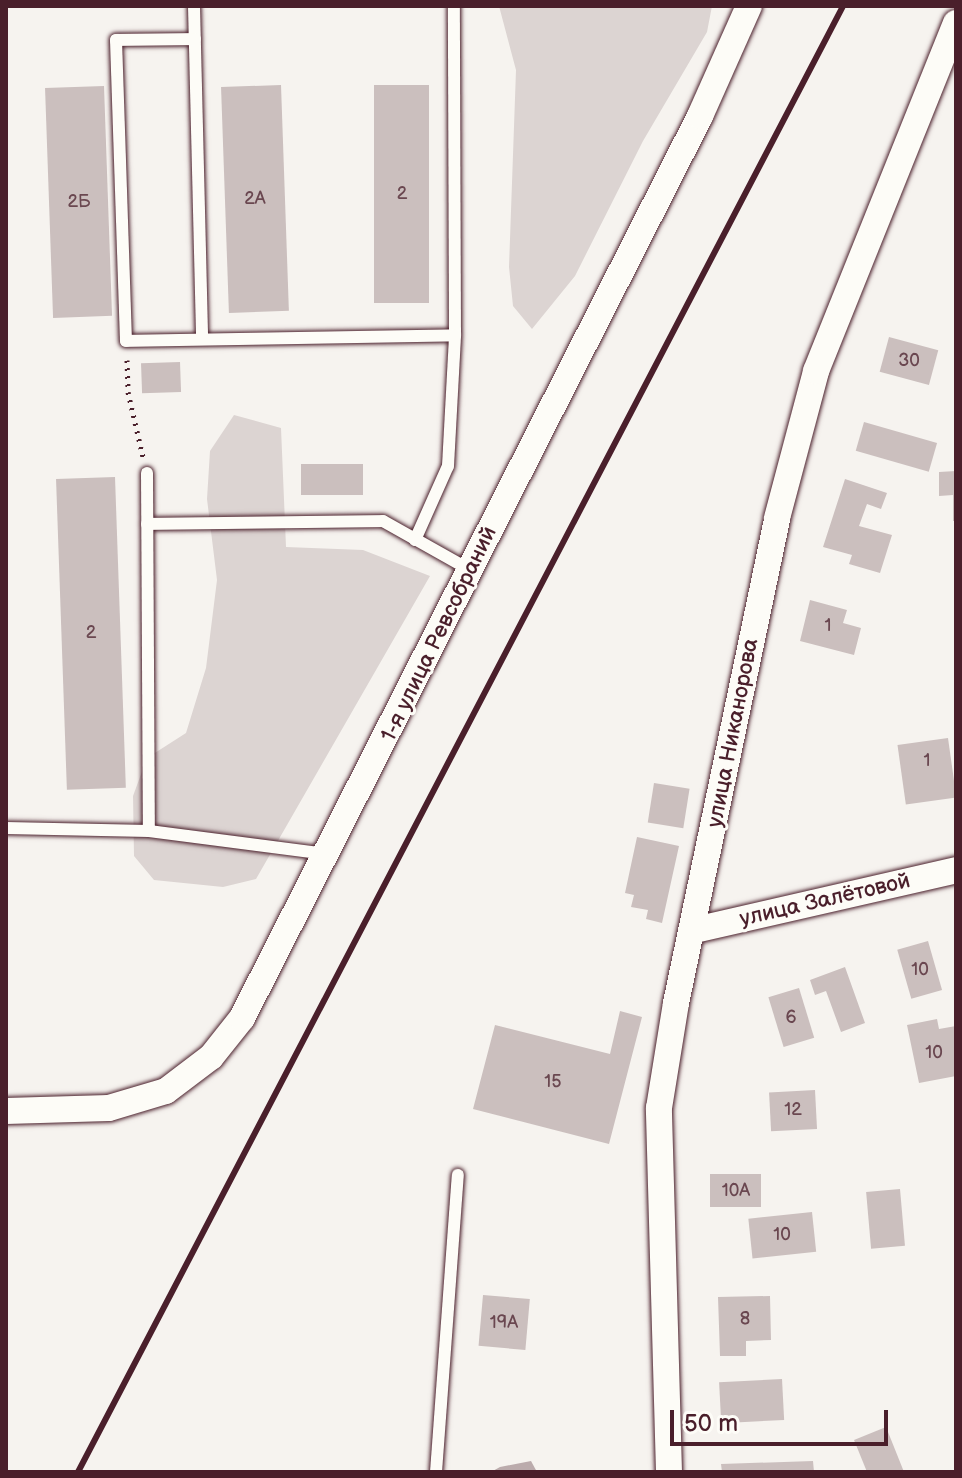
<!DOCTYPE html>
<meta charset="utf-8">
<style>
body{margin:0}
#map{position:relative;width:962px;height:1478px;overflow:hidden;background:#f6f3ef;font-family:"Balsamiq Sans",sans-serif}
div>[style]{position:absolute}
.green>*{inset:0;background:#dcd4d2}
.water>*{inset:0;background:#bbabac}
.building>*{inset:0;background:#cbbfbe;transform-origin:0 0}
.path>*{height:5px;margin-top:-2.5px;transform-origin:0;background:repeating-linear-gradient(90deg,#4a1f2b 0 2px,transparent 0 8px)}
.roads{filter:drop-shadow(0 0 2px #4a1f2b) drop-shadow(0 0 2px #4a1f2b)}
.service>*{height:12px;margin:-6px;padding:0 6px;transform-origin:6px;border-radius:6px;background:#fdfcf7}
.minor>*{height:26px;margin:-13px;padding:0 13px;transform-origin:13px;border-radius:13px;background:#fdfcf7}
.rail>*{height:6px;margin:-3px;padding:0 3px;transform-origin:3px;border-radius:3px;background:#4a1f2b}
span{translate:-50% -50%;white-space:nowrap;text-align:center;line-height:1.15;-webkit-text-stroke:6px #fdfcf7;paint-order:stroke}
.number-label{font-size:18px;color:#6a4750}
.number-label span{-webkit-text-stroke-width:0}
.street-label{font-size:22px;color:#4a1f2b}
.frame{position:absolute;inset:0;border:8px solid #4a1f2b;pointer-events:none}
.scale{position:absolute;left:670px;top:1410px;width:218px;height:36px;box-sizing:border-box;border:4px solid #4a1f2b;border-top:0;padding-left:10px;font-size:24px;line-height:28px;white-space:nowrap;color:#4a1f2b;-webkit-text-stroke:6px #fdfcf7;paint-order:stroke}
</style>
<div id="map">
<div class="green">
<i style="clip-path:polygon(499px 6px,712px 6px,707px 32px,643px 141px,575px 276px,532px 329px,513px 306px,509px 267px,516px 70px)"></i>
<i style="clip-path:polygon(234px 415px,281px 428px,286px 547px,363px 550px,430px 576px,256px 879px,223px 887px,154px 880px,134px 856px,133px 796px,147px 758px,186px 733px,206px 668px,217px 580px,207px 499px,210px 451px)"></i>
</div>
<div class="water">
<i style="clip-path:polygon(531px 1461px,537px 1472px,491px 1472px,500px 1467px)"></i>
</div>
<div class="building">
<i style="left:281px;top:85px;width:226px;height:60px;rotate:88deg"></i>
<i style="left:374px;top:85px;width:55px;height:218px"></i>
<i style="left:104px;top:86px;width:230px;height:59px;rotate:88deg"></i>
<i style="left:889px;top:337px;width:51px;height:36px;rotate:15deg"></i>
<i style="left:180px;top:362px;width:30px;height:39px;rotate:88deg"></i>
<i style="left:864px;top:422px;width:76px;height:30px;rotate:16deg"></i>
<i style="left:301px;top:464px;width:62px;height:31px"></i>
<i style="clip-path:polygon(956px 471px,956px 521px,953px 521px,953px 495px,939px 496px,939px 472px)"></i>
<i style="left:115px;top:477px;width:311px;height:59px;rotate:88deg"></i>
<i style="clip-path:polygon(845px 479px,887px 493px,881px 509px,867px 504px,859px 526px,892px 535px,880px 573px,849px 564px,852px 555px,823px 547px)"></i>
<i style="clip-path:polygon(810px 600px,847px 610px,843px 623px,861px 628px,854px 655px,800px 641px)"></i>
<i style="left:948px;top:738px;width:60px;height:51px;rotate:82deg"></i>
<i style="left:654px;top:783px;width:36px;height:40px;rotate:9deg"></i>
<i style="clip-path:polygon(637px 837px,679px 846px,662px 923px,646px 919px,648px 910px,631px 907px,634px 895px,625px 893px)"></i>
<i style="left:928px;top:941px;width:51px;height:32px;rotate:74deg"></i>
<i style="clip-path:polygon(845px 967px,865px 1023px,841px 1032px,826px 991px,815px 995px,810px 980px)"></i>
<i style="left:799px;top:988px;width:52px;height:32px;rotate:73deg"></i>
<i style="clip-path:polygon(620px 1011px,642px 1017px,609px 1144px,473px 1109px,495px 1025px,610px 1054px)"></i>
<i style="clip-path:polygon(937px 1019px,939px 1029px,956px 1026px,956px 1076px,919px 1083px,907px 1025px)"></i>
<i style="left:815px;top:1090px;width:39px;height:46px;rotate:87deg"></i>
<i style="left:761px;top:1174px;width:33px;height:51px;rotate:90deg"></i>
<i style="left:900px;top:1189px;width:57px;height:34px;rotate:85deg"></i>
<i style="left:812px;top:1212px;width:40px;height:64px;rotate:84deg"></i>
<i style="left:483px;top:1295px;width:47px;height:51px;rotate:5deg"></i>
<i style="clip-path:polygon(770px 1296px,771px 1340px,746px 1341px,746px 1356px,720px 1356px,718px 1297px)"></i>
<i style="left:782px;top:1379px;width:41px;height:63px;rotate:87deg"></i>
<i style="clip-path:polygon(886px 1427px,904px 1472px,867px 1472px,854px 1440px)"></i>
<i style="clip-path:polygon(813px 1461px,814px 1472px,722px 1472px,721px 1464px)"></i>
</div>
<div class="path">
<i style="left:127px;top:360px;width:32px;rotate:88deg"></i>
<i style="left:128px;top:392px;width:67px;rotate:77deg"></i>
</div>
<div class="roads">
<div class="service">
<i style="left:194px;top:6px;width:333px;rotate:88.6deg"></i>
<i style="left:195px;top:39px;width:79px;rotate:179.3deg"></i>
<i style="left:116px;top:40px;width:301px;rotate:88.1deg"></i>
<i style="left:126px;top:341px;width:329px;rotate:-1deg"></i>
<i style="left:455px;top:335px;width:329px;rotate:-90.2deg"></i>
<i style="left:147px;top:473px;width:358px;rotate:89.7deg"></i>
<i style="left:147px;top:524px;width:236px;rotate:-0.7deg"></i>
<i style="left:383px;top:521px;width:100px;rotate:29.4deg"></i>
<i style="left:415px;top:540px;width:81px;rotate:-66deg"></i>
<i style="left:448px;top:466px;width:131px;rotate:-86.9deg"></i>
<i style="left:6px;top:828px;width:143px;rotate:1.2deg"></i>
<i style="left:149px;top:831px;width:179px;rotate:7.4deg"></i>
<i style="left:436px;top:1472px;width:298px;rotate:-85.8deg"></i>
</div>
<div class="minor">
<i style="left:695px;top:930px;width:268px;rotate:-12.9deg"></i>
<i style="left:6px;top:1111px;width:103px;rotate:-1.7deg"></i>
<i style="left:109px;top:1108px;width:59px;rotate:-16.6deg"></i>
<i style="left:166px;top:1091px;width:56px;rotate:-37.1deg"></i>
<i style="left:211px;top:1057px;width:50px;rotate:-51.5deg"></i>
<i style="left:242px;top:1018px;width:1012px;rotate:-63.08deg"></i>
<i style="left:700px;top:116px;width:120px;rotate:-66deg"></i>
<i style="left:669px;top:1472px;width:364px;rotate:-91.6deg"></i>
<i style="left:659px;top:1108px;width:106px;rotate:-80.8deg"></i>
<i style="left:676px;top:1003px;width:495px;rotate:-78.2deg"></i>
<i style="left:777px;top:518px;width:152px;rotate:-75.1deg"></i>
<i style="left:816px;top:371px;width:375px;rotate:-68.1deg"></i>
</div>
</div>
<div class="rail">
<i style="left:78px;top:1472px;width:1654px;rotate:-62.44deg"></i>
</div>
<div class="number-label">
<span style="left:402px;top:194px">2</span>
<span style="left:255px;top:199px">2А</span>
<span style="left:79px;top:202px">2Б</span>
<span style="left:909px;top:361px">30</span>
<span style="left:828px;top:626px">1</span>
<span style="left:91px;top:633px">2</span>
<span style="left:927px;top:761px">1</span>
<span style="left:920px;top:970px">10</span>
<span style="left:791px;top:1018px">6</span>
<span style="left:934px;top:1053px">10</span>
<span style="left:553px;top:1082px">15</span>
<span style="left:793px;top:1110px">12</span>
<span style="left:736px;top:1191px">10А</span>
<span style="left:782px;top:1235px">10</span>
<span style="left:745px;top:1319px">8</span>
<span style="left:504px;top:1323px">19А</span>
</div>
<div class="street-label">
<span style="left:439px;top:634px;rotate:-64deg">1-я улица Ревсобраний</span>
<span style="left:733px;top:733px;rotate:-79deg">улица Никанорова</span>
<span style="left:825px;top:900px;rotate:-13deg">улица Залётовой</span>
</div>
<div class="frame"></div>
<div class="scale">50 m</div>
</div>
